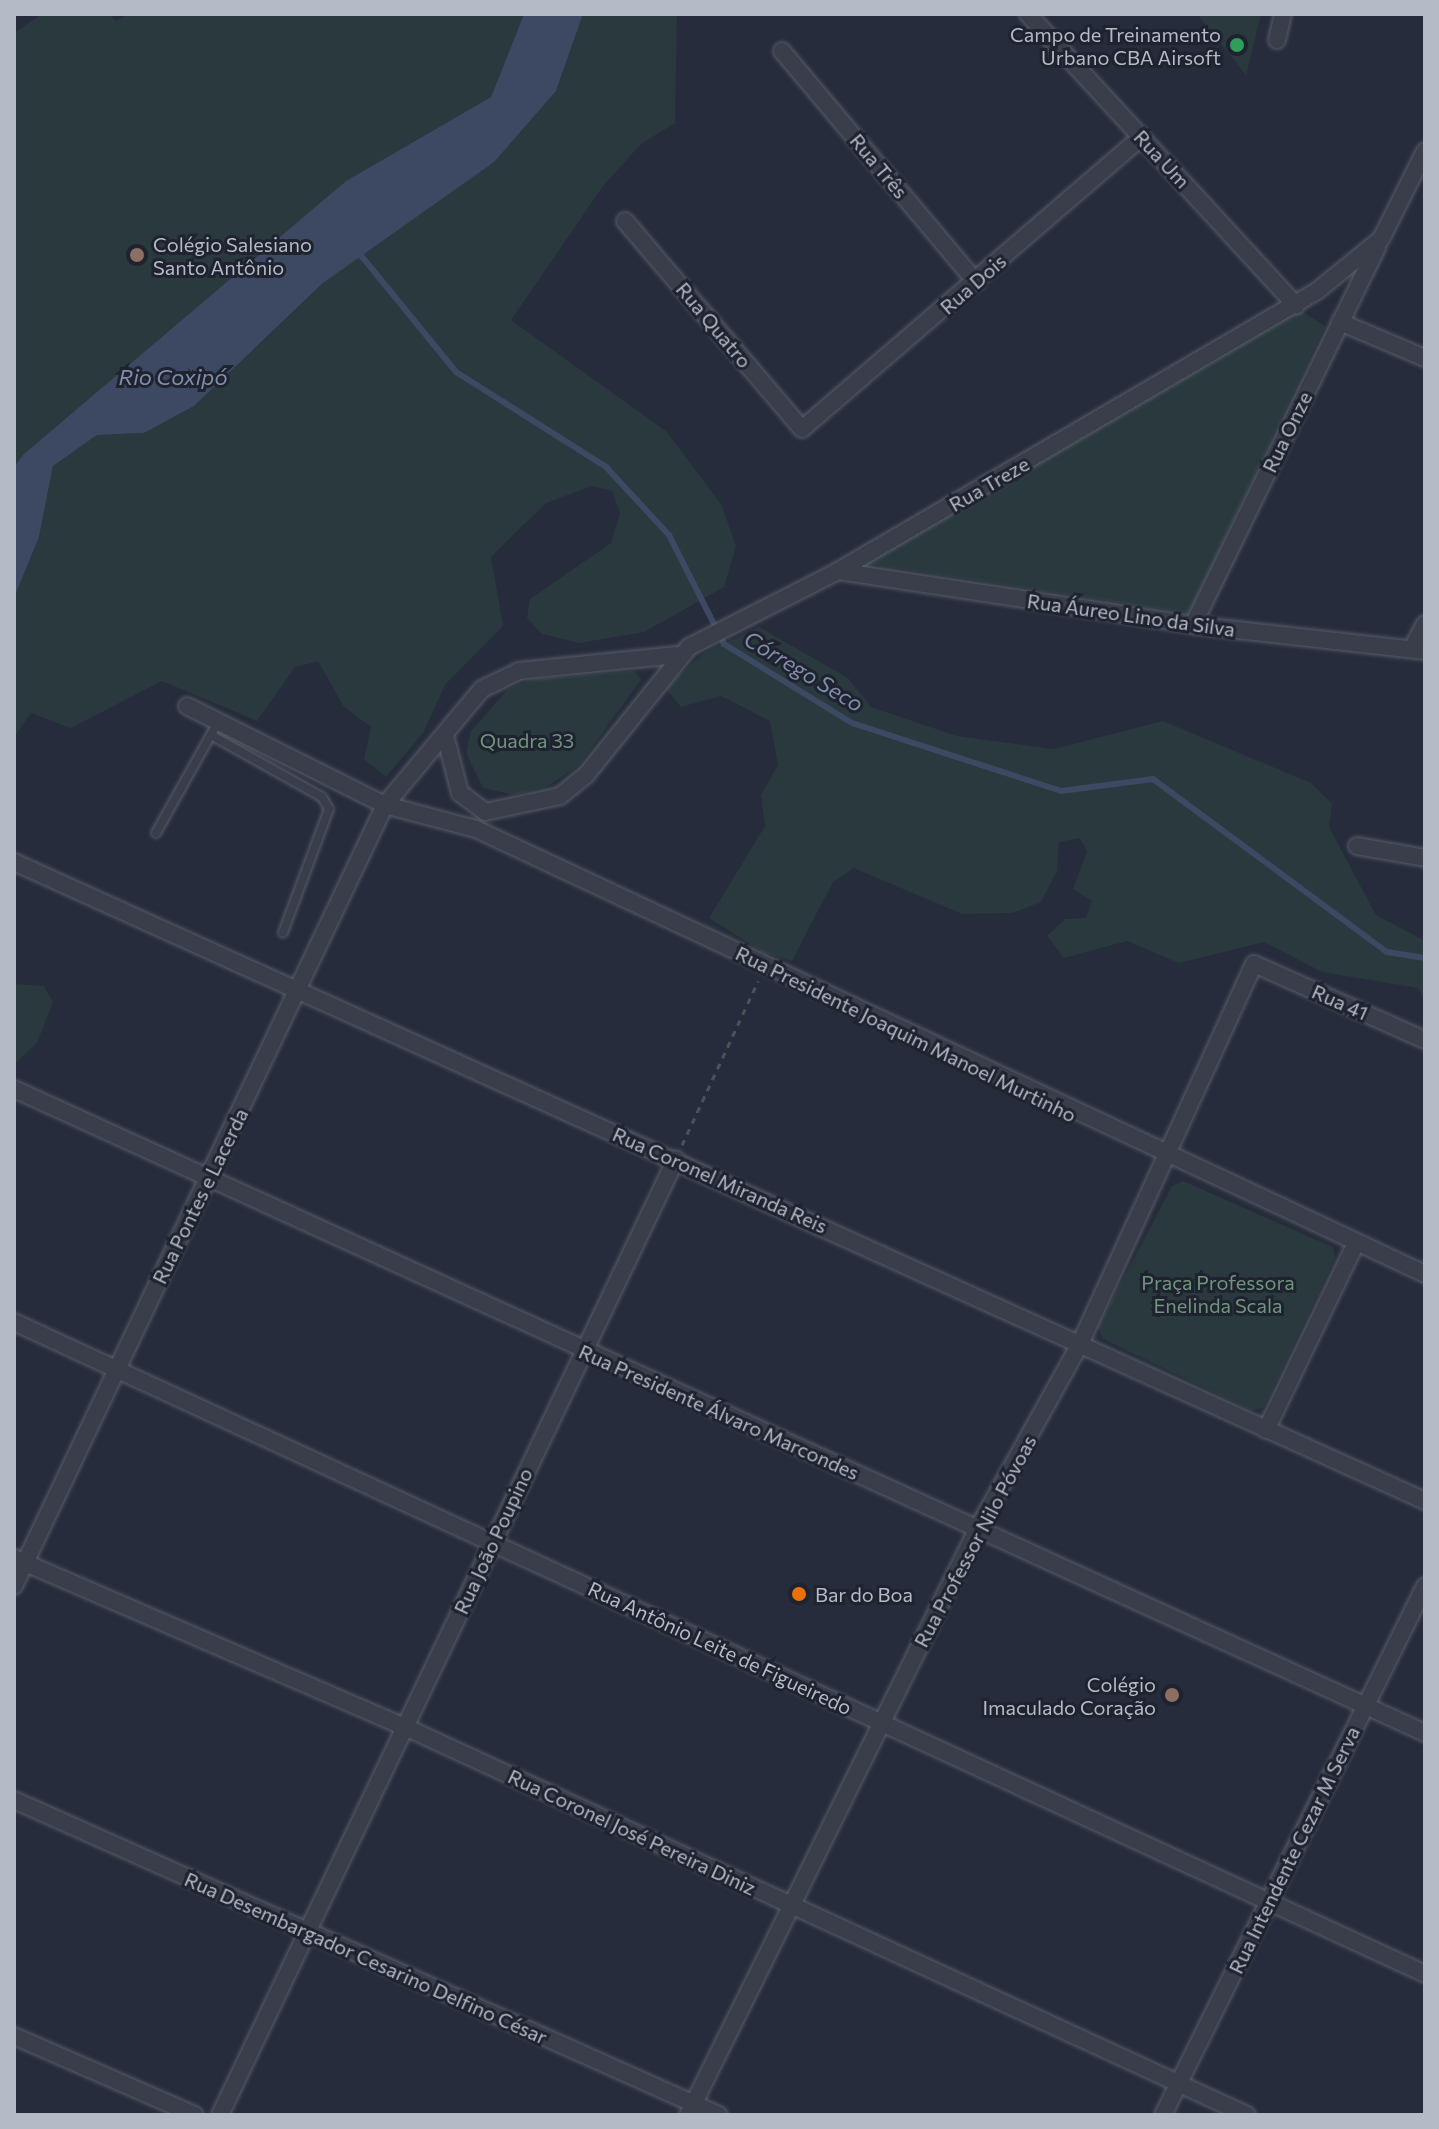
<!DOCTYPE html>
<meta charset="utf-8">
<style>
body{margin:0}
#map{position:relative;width:1439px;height:2129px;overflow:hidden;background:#262c3b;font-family:Commissioner,sans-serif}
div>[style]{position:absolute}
.green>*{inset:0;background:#29393d}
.water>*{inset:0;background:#3d4862}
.stream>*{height:6px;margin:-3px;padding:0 3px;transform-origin:3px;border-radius:3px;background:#3d4862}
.path>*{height:3px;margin-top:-1.5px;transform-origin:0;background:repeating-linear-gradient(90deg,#465459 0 6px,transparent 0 12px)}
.roads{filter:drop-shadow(0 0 2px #585c69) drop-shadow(0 0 2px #585c69)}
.lane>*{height:8px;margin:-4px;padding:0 4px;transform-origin:4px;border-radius:4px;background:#3a3e4b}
.street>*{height:16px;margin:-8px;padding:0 8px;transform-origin:8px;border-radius:8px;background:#3a3e4b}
.dots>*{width:22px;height:22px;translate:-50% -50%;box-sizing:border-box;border:4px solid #1f2330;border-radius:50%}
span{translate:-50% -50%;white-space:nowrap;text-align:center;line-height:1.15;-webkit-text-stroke:6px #1f2330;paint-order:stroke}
.poi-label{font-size:20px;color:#b5bac7}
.right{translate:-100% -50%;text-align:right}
.left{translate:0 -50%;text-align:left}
.street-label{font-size:20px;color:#b5bac7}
.park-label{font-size:20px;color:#6f957d}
.water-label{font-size:22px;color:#808dab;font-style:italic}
.frame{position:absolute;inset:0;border:16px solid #b5bac7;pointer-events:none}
</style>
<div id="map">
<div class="green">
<i style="clip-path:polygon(42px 14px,109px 14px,116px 21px,128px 14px,524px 14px,491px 97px,346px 181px,14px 467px,14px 33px)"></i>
<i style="clip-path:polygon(583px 14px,677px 14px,675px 123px,641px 144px,603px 186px,511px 320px,667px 432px,721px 504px,736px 546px,724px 587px,644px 632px,579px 643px,542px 634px,527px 618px,530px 599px,611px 543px,620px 513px,612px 491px,592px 486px,546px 503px,491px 557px,503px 626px,445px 685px,423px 733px,386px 777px,364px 759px,371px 727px,344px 707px,318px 661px,295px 667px,257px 721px,162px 681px,71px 728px,31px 713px,14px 737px,14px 598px,39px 537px,53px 466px,97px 435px,144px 433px,194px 406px,323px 283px,556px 91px)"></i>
<i style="clip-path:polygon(1197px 14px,1261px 14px,1246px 75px)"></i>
<i style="clip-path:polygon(1300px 310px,1325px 326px,1189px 613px,863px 563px)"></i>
<i style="clip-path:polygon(759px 627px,848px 678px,871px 707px,957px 736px,1054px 749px,1163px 721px,1311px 783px,1332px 804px,1329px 827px,1376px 915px,1425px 941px,1425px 1001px,1418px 988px,1322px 972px,1264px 942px,1179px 963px,1127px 941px,1064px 958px,1047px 936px,1065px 919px,1086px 918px,1092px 901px,1073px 889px,1087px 851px,1080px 838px,1059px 842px,1057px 871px,1041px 902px,1013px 913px,962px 914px,854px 868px,833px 882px,792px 961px,765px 953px,709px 918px,765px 826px,761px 795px,778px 765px,770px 721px,721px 696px,681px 707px,665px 688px,705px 652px)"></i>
<i style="clip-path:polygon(635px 671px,641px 680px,579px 765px,548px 786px,514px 795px,483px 788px,466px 753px,471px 731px,509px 688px,535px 679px)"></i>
<i style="clip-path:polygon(14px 984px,44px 986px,53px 1002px,37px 1043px,14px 1064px)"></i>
<i style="clip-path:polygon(1183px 1181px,1333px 1247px,1335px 1258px,1264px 1407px,1253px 1411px,1103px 1339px,1098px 1327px,1172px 1186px)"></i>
</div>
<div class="water">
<i style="clip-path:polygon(524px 14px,583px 14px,556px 91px,494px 162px,323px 283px,194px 406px,144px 433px,97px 435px,53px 466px,39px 537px,14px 598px,14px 467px,24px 454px,346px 181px,491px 97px)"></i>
</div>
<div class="stream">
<i style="left:355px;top:248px;width:160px;rotate:50.8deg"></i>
<i style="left:456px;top:372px;width:178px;rotate:32.3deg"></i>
<i style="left:606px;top:467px;width:93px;rotate:47.2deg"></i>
<i style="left:669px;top:535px;width:122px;rotate:63.2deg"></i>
<i style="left:724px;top:644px;width:150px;rotate:31.7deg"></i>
<i style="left:852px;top:723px;width:220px;rotate:18deg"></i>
<i style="left:1061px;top:791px;width:93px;rotate:-7.4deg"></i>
<i style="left:1153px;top:779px;width:291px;rotate:36.5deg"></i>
<i style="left:1387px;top:952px;width:38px;rotate:9deg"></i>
</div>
<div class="path">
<i style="left:682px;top:1145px;width:181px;rotate:-65.1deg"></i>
</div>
<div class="roads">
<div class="lane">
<i style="left:211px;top:735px;width:127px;rotate:29.2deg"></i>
<i style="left:322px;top:797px;width:14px;rotate:60deg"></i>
<i style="left:329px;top:809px;width:132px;rotate:110.4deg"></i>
<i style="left:156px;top:833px;width:127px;rotate:-60.8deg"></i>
</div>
<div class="street">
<i style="left:1028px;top:14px;width:396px;rotate:47.4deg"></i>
<i style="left:1277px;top:40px;width:27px;rotate:-77deg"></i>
<i style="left:782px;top:51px;width:302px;rotate:50deg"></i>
<i style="left:625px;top:221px;width:273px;rotate:49.6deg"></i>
<i style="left:802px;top:429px;width:448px;rotate:-40.7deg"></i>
<i style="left:1340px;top:322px;width:92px;rotate:23deg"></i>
<i style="left:838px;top:571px;width:359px;rotate:8.6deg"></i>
<i style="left:1193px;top:625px;width:233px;rotate:6.4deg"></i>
<i style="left:1193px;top:625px;width:420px;rotate:-64deg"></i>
<i style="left:1412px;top:649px;width:28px;rotate:-63deg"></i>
<i style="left:187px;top:706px;width:221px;rotate:26.6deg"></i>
<i style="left:385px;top:805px;width:94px;rotate:14.8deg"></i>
<i style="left:476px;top:829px;width:1048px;rotate:25.12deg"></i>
<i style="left:446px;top:739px;width:56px;rotate:75.5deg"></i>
<i style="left:460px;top:793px;width:31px;rotate:37deg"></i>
<i style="left:485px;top:812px;width:77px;rotate:-12deg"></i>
<i style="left:560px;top:796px;width:33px;rotate:-39deg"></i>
<i style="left:586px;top:775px;width:164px;rotate:-51.2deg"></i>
<i style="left:689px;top:647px;width:167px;rotate:-27deg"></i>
<i style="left:838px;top:571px;width:555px;rotate:-30.31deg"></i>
<i style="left:1317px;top:291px;width:82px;rotate:-39.1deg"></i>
<i style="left:1381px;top:239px;width:98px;rotate:-63.4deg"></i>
<i style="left:1357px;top:846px;width:69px;rotate:10deg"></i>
<i style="left:14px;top:862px;width:1549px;rotate:24.36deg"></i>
<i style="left:14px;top:1089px;width:1551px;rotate:24.53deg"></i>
<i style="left:14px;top:1322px;width:1554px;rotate:24.8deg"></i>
<i style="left:1266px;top:1430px;width:205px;rotate:-64.3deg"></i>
<i style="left:14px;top:1558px;width:426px;rotate:23.4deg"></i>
<i style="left:405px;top:1727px;width:927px;rotate:24.74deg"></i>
<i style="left:14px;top:1586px;width:865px;rotate:-64.59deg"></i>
<i style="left:385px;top:805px;width:151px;rotate:-50.1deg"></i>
<i style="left:482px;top:689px;width:41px;rotate:-25.9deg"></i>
<i style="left:519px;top:671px;width:158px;rotate:-5.8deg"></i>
<i style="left:14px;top:1800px;width:772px;rotate:24.08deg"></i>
<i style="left:14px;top:2036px;width:197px;rotate:23.6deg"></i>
<i style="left:220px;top:2115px;width:1059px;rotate:-64.5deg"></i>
<i style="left:688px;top:2115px;width:655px;rotate:-63.71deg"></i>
<i style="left:978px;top:1528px;width:210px;rotate:-61deg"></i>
<i style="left:1080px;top:1344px;width:418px;rotate:-65.4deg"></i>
<i style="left:1254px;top:964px;width:187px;rotate:24deg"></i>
<i style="left:1163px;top:2115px;width:590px;rotate:-63.65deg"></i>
</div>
</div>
<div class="dots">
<i style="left:1237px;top:45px;background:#2e9e5b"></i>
<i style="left:137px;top:255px;background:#8d6e63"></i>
<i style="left:799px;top:1594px;background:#e8710a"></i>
<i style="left:1172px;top:1695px;background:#8d6e63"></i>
</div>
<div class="poi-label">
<span class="right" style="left:1221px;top:46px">Campo de Treinamento<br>Urbano CBA Airsoft</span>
<span class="left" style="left:153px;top:256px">Colégio Salesiano<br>Santo Antônio</span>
<span class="left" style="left:815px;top:1594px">Bar do Boa</span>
<span class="right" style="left:1156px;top:1696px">Colégio<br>Imaculado Coração</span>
</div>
<div class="street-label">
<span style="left:1162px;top:159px;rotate:47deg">Rua Um</span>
<span style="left:879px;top:166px;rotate:50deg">Rua Três</span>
<span style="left:973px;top:284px;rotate:-41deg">Rua Dois</span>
<span style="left:714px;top:325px;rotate:50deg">Rua Quatro</span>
<span style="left:1287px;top:432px;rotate:-64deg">Rua Onze</span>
<span style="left:989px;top:484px;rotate:-30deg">Rua Treze</span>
<span style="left:1131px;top:615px;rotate:8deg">Rua Áureo Lino da Silva</span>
<span style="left:1340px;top:1002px;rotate:24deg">Rua 41</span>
<span style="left:906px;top:1034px;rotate:26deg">Rua Presidente Joaquim Manoel Murtinho</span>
<span style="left:720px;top:1180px;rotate:24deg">Rua Coronel Miranda Reis</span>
<span style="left:200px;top:1196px;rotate:-64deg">Rua Pontes e Lacerda</span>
<span style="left:719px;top:1412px;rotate:24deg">Rua Presidente Álvaro Marcondes</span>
<span style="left:493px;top:1541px;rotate:-65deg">Rua João Poupino</span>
<span style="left:975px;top:1541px;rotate:-62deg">Rua Professor Nilo Póvoas</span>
<span style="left:720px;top:1648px;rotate:25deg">Rua Antônio Leite de Figueiredo</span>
<span style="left:632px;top:1832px;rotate:25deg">Rua Coronel José Pereira Diniz</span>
<span style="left:1294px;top:1850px;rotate:-64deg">Rua Intendente Cezar M Serva</span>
<span style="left:366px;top:1958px;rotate:24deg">Rua Desembargador Cesarino Delfino César</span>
</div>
<div class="park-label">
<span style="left:527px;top:740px">Quadra 33</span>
<span style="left:1218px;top:1294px">Praça Professora<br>Enelinda Scala</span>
</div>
<div class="water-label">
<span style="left:173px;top:377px">Rio Coxipó</span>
<span style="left:804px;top:671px;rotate:31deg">Córrego Seco</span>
</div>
<div class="frame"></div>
</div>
